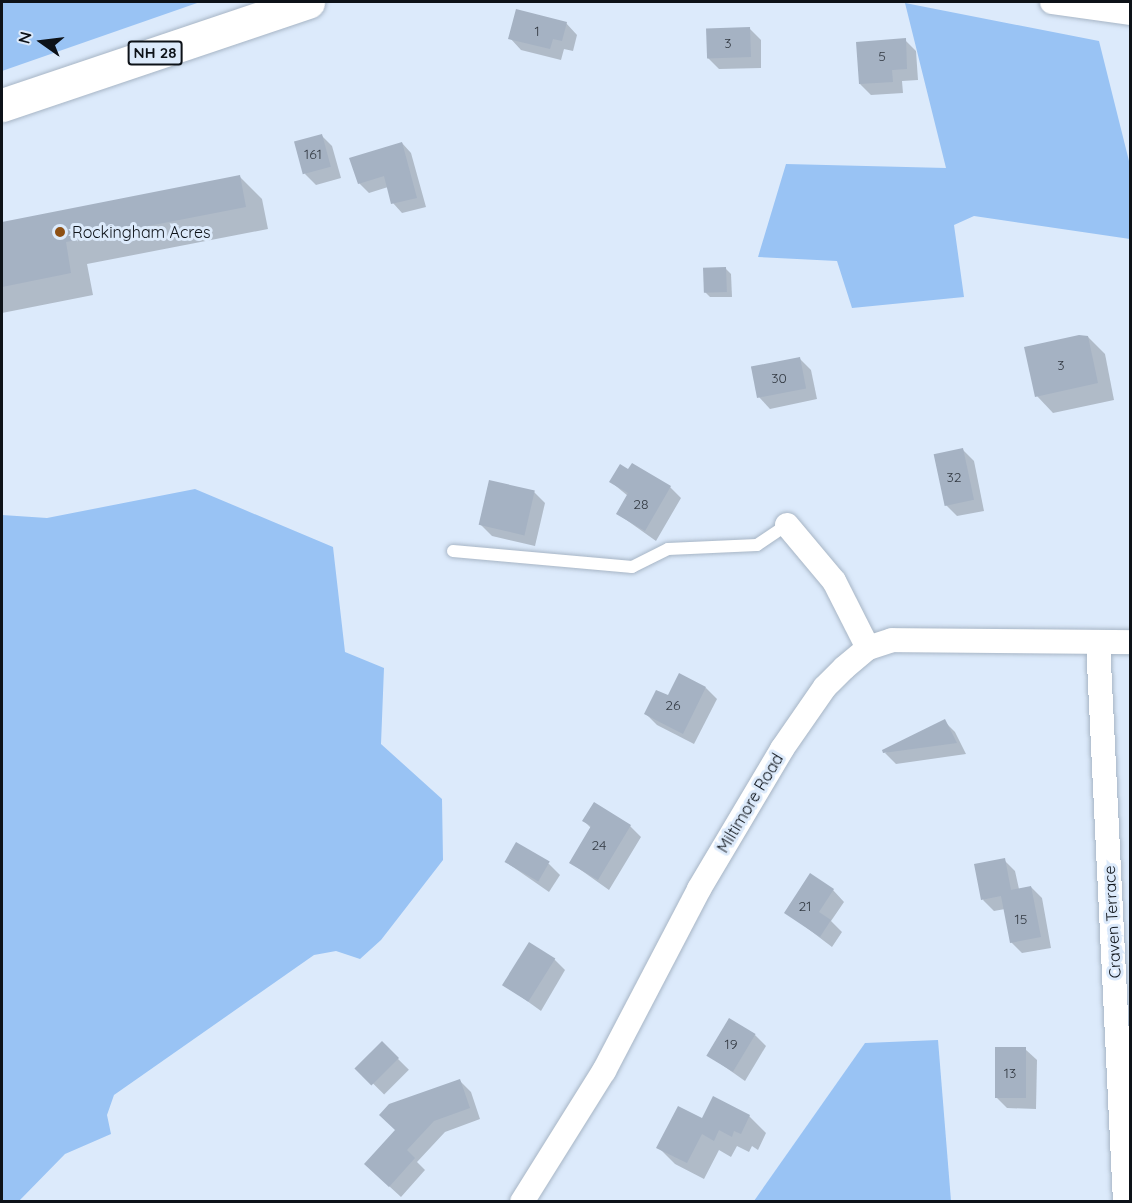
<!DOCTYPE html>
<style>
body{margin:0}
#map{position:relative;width:1132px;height:1203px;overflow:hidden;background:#dceafb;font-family:Quicksand,sans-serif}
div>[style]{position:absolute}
.green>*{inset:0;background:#99c3f4}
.shadow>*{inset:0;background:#0003;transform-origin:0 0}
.building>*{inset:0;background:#a5b2c3;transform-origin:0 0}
.roads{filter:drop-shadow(0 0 2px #a7b5c5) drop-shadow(0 0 2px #a7b5c5)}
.service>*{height:12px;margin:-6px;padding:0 6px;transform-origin:6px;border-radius:6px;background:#fff}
.minor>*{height:24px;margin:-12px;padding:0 12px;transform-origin:12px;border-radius:12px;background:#fff}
.primary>*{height:33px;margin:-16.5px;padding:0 16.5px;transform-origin:16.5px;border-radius:16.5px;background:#fff}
.dots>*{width:16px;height:16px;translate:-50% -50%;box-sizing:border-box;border:3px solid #dceafb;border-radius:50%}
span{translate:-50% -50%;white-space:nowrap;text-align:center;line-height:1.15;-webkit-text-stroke:6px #dceafb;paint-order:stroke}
.number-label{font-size:14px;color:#333a43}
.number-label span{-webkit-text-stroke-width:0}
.shield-label span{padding:2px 4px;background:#dceafb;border:2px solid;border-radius:4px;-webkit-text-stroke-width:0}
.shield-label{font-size:15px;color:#0d1218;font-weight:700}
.poi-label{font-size:16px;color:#0d1218}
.left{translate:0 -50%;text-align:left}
.street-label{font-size:16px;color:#0d1218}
.frame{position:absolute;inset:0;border:3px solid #0d1218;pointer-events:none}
.north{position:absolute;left:12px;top:12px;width:60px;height:60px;-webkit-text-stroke:4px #dceafb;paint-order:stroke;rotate:284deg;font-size:16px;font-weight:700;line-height:24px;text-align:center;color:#0d1218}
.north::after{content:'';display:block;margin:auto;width:21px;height:27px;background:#0d1218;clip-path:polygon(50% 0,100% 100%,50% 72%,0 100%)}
</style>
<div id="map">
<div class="green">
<i style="clip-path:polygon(2px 2px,200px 2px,2px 71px)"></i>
<i style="clip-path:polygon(905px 3px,1099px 41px,1130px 165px,1130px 239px,974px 216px,954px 225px,964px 297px,852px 308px,837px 261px,758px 257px,786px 164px,946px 168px)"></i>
<i style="clip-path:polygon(195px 489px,333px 547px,345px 652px,384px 668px,381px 744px,442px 799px,443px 860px,381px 940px,360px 959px,336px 951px,314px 955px,114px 1095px,107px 1115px,111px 1134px,65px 1154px,19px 1201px,2px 1201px,2px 515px,47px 518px)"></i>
<i style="clip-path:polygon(938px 1040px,951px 1201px,754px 1201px,865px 1043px)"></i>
</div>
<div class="shadow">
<i style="clip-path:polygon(566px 23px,577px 35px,573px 51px,564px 49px,561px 60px,521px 50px,510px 38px)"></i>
<i style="clip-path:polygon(750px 29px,761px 40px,761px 68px,719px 69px,708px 58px)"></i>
<i style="clip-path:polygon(905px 40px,916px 51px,918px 80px,902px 81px,903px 93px,871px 95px,860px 84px)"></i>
<i style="clip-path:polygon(321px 135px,332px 146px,341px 178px,316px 185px,305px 174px)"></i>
<i style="clip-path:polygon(402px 143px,411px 153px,426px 207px,402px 213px,393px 203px,388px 187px,369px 193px,359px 183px)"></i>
<i style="clip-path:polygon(240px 177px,262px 199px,268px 229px,87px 264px,93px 295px,2px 313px,2px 223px)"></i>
<i style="clip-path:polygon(726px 269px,731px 274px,732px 297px,710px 297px,705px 292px)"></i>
<i style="clip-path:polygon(1088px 337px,1105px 354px,1114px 400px,1053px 413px,1037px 396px)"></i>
<i style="clip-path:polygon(799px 358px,811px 370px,817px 399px,770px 409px,759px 397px)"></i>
<i style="clip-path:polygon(963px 450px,974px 461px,984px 511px,957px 516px,946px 505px)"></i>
<i style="clip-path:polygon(611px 482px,670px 487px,681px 498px,656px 541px,618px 514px,628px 496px)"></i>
<i style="clip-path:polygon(534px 492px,545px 503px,535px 546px,492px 536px,480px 524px)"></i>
<i style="clip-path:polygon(706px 688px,717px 699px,694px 744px,657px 725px,646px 714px,668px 697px)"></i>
<i style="clip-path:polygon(944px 721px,955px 732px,966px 754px,896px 764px,885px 753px)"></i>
<i style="clip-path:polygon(584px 821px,630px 826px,641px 837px,609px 890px,571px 863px,591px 828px)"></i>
<i style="clip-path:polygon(1004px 860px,1015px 871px,1019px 889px,1031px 887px,1042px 898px,1051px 948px,1022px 953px,1011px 942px,1005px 909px,994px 911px,983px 900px)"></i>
<i style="clip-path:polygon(506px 862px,549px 864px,560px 875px,549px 892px)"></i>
<i style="clip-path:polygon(833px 890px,844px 902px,831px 921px,842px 932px,832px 947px,786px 912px)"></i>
<i style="clip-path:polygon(554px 959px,565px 970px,541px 1011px,505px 985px)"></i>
<i style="clip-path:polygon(755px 1035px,766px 1046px,745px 1081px,708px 1055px)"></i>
<i style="left:382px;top:1043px;width:38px;height:35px;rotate:45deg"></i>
<i style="clip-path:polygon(1025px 1049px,1037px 1060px,1036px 1109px,1007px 1108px,996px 1097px)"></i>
<i style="clip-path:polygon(460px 1081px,471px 1092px,480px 1119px,445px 1132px,417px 1162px,425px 1170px,401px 1197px,377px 1175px)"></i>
<i style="clip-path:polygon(749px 1116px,766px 1133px,758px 1150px,752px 1146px,749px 1152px,737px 1146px,731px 1157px,719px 1150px,704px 1179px,675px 1164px,658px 1147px,703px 1120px)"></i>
</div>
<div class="building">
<i style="clip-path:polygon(516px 9px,567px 22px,562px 41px,553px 39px,550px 49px,508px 39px)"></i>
<i style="left:750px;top:27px;width:30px;height:44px;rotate:88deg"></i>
<i style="clip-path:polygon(906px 38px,907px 69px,892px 70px,893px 82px,859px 84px,856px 42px)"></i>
<i style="left:322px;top:134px;width:34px;height:29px;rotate:75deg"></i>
<i style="clip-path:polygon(402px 142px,417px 198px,391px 204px,384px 176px,358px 184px,349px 158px)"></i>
<i style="clip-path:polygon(240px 175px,246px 207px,66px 242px,71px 273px,2px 287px,2px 222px)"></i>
<i style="left:726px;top:267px;width:25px;height:23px;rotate:88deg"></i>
<i style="clip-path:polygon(1079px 335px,1088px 336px,1098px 383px,1035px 397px,1024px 347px)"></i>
<i style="left:800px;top:357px;width:32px;height:50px;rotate:79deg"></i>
<i style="left:963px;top:448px;width:53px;height:30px;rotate:78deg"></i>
<i style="clip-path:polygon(632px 463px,671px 486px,645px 531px,616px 514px,628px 493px,609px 482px,620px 464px,628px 469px)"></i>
<i style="left:489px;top:480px;width:47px;height:46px;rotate:13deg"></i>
<i style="clip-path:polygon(679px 673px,706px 687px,683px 734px,644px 714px,656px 690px,668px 695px)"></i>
<i style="clip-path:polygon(945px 719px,957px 743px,883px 753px,882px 750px)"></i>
<i style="clip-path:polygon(594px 802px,631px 825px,598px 880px,569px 863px,591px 826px,582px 821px)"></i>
<i style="left:516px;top:842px;width:39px;height:23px;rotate:30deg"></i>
<i style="clip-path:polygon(1005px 858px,1011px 890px,1031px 886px,1041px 937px,1010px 943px,1001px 896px,981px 900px,974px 864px)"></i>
<i style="clip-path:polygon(810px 873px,834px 889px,819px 912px,831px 920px,820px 937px,784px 913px)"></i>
<i style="left:529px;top:942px;width:31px;height:51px;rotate:32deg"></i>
<i style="left:729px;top:1018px;width:31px;height:44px;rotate:31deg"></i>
<i style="left:382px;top:1041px;width:24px;height:39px;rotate:45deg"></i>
<i style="left:995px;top:1047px;width:31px;height:51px"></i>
<i style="clip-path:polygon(460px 1079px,470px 1108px,434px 1121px,407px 1150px,415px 1158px,389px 1187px,364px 1164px,395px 1130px,379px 1115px,389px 1104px)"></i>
<i style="clip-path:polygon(713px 1096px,750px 1115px,741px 1134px,734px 1131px,732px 1137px,719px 1130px,714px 1141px,702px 1134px,687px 1163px,656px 1148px,678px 1106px,702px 1118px)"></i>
</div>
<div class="roads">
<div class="service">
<i style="left:453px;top:551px;width:180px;rotate:5.1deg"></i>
<i style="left:632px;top:567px;width:40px;rotate:-26.6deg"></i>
<i style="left:668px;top:549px;width:89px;rotate:-2.6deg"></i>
<i style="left:757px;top:545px;width:36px;rotate:-34deg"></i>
</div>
<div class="minor">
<i style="left:1052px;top:2px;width:79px;rotate:8deg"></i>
<i style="left:787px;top:525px;width:73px;rotate:50deg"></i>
<i style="left:834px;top:581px;width:75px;rotate:63.1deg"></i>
<i style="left:1098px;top:642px;width:561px;rotate:87.24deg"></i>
<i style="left:522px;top:1202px;width:155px;rotate:-58deg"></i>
<i style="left:604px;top:1071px;width:205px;rotate:-62.4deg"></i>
<i style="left:699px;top:889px;width:163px;rotate:-59.3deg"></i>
<i style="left:782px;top:749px;width:75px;rotate:-55.3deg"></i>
<i style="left:825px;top:687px;width:27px;rotate:-45deg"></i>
<i style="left:844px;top:668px;width:31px;rotate:-40deg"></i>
<i style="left:868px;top:648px;width:25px;rotate:-18deg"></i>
<i style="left:892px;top:640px;width:238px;rotate:0.5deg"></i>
</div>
<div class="primary">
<i style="left:2px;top:105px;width:323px;rotate:-18.6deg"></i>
</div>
</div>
<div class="dots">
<i style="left:60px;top:232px;background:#8e5014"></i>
</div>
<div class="number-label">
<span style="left:537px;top:31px">1</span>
<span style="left:728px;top:43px">3</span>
<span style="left:882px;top:56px">5</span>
<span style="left:313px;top:154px">161</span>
<span style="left:1061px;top:365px">3</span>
<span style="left:779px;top:378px">30</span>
<span style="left:954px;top:477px">32</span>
<span style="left:641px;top:504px">28</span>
<span style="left:673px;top:705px">26</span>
<span style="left:599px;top:845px">24</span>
<span style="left:805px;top:906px">21</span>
<span style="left:1021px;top:919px">15</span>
<span style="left:731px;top:1044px">19</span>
<span style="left:1010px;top:1073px">13</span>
</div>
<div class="shield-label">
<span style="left:155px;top:53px">NH 28</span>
</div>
<div class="poi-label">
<span class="left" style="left:72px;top:232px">Rockingham Acres</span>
</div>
<div class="street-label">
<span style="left:750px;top:803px;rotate:-59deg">Miltimore Road</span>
<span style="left:1112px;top:922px;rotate:-93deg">Craven Terrace</span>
</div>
<div class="frame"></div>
<div class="north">N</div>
</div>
